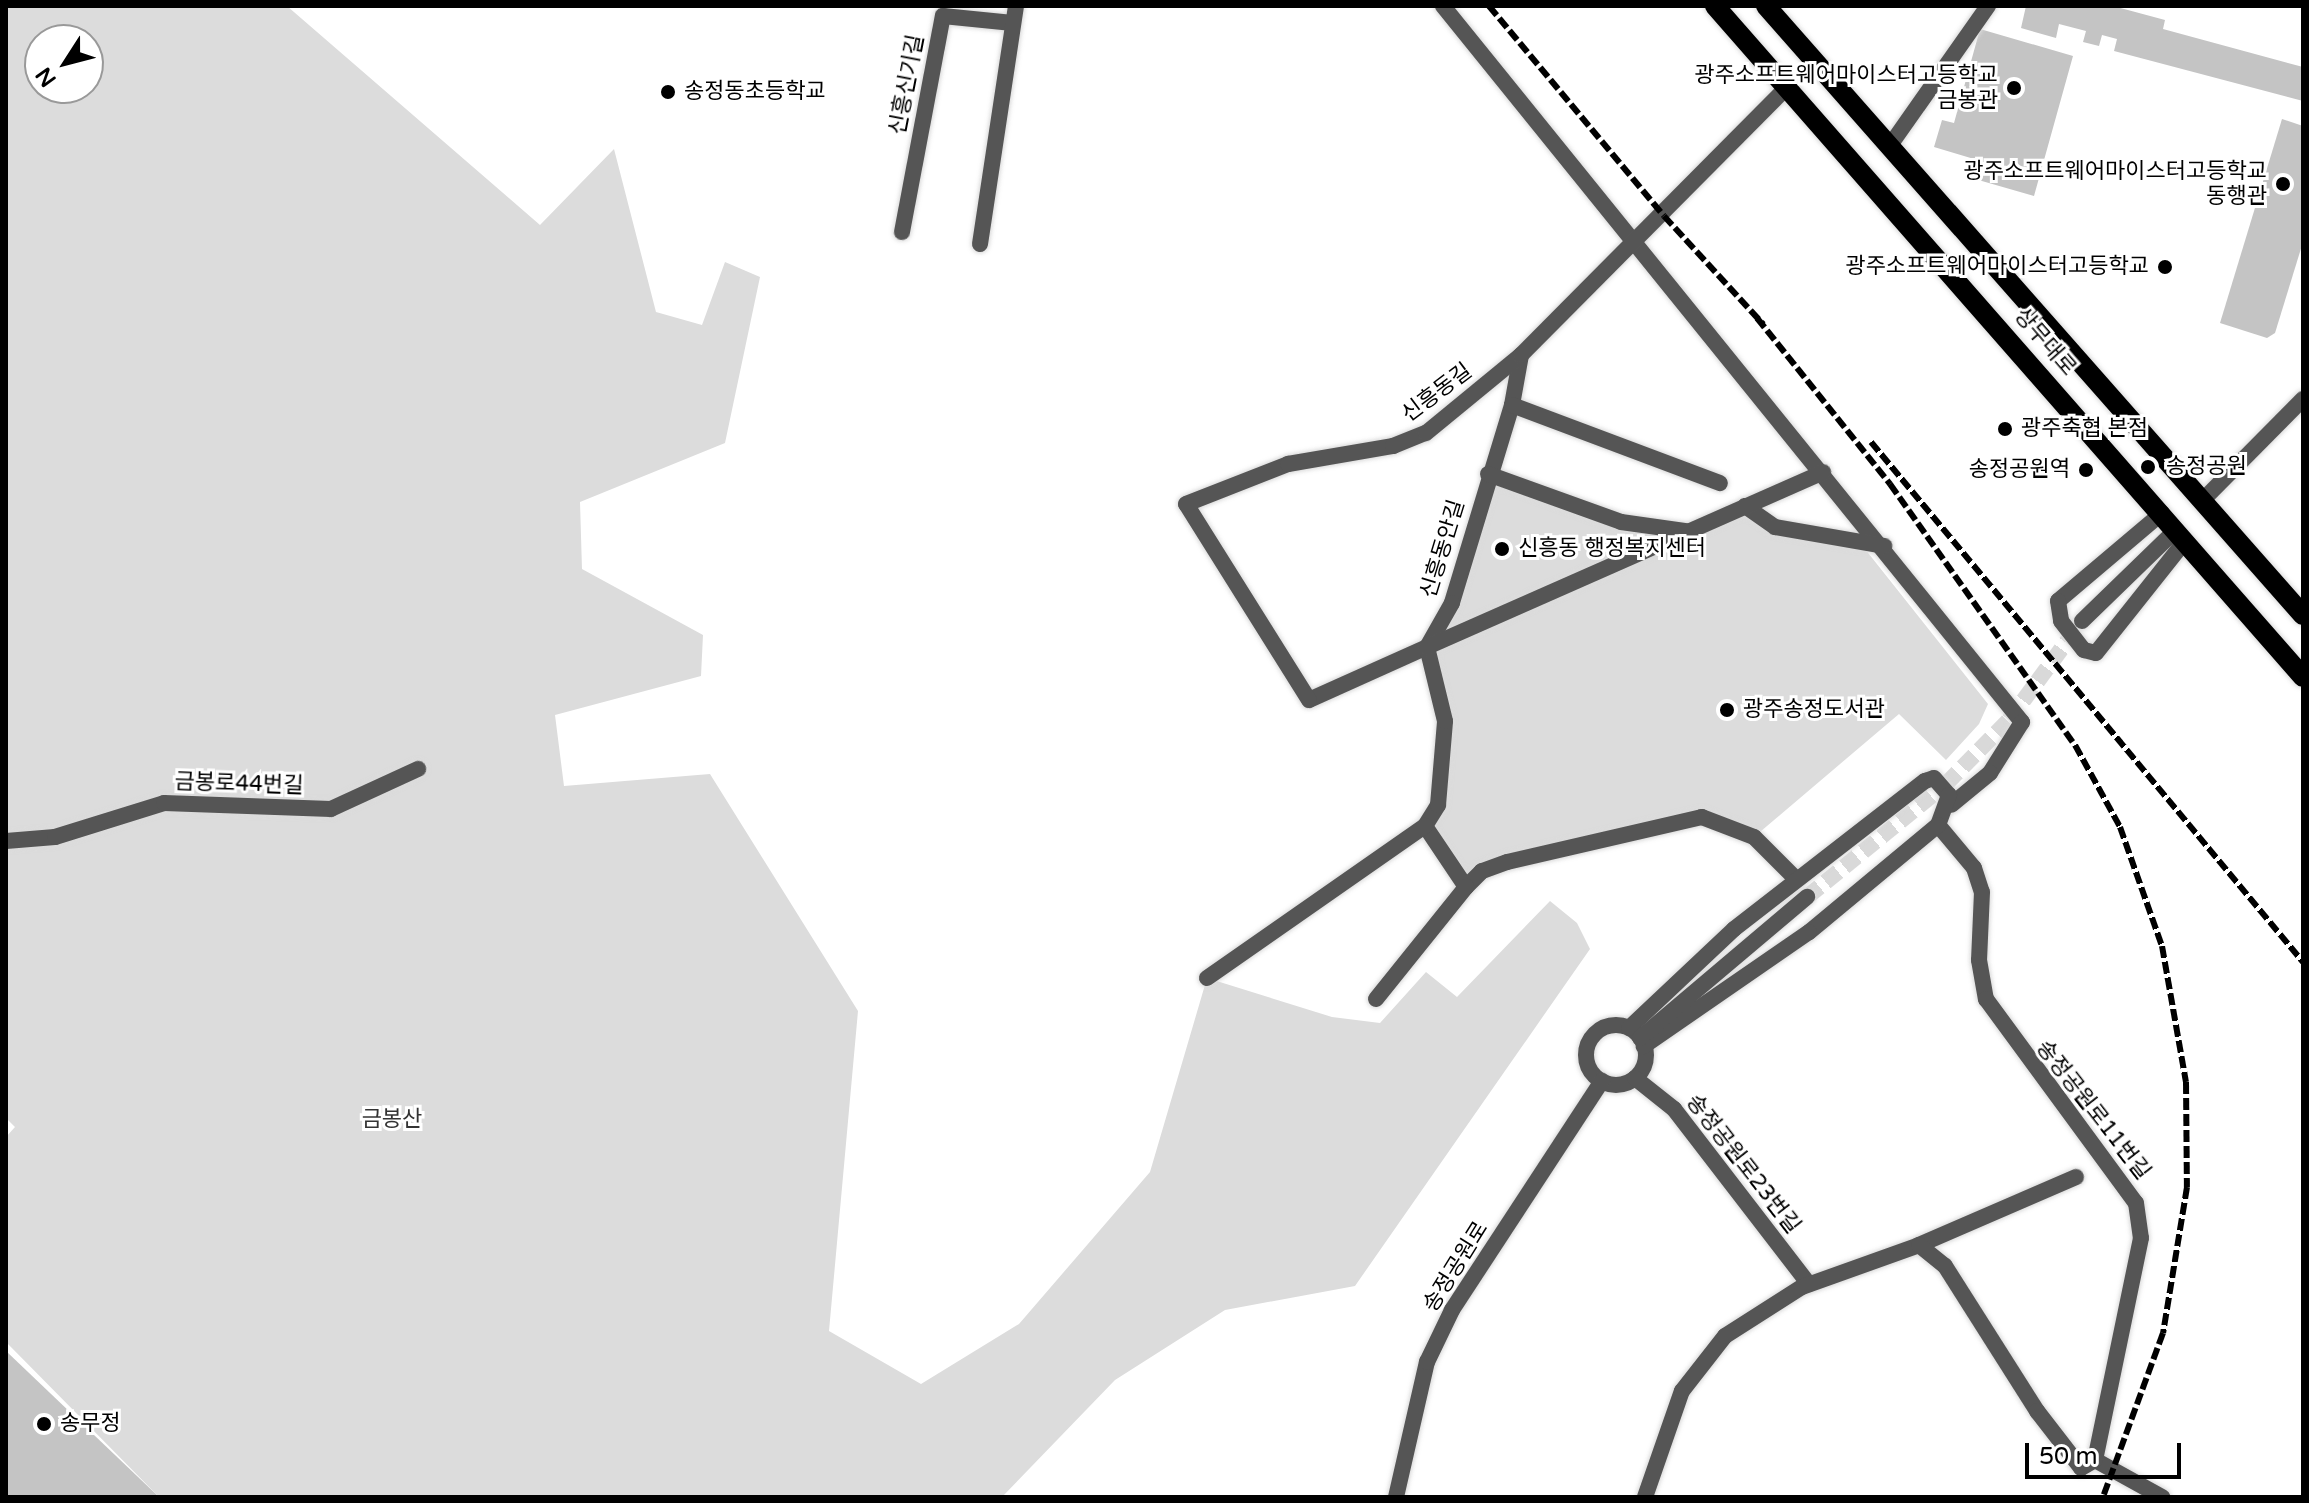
<!DOCTYPE html>
<meta charset="utf-8">
<style>
body{margin:0}
#map{position:relative;width:2309px;height:1503px;overflow:hidden;background:#fff;font-family:"Varela Round","Noto Sans KR",sans-serif}
div>[style]{position:absolute}
.green>*{inset:0;background:#dcdcdc}
.building>*{inset:0;background:#c4c4c4}
.minor-tunnel>*{height:16px;margin-top:-8px;transform-origin:0;background:repeating-linear-gradient(90deg,#d9d9d9 0 16px,transparent 0 24px)}
.roads{filter:drop-shadow(0 0 2px #dbdbdb) drop-shadow(0 0 2px #dbdbdb)}
.minor>*{height:16px;margin:-8px;padding:0 8px;transform-origin:8px;border-radius:8px;background:#555}
.minor>.ring{margin:-8px;padding:0;box-sizing:content-box;background:none;border:16px solid #555;border-radius:50%}
.primary>*{height:20px;margin:-10px;padding:0 10px;transform-origin:10px;border-radius:10px;background:#000}
.rail>*{height:6px;margin-top:-3px;transform-origin:0;background:repeating-linear-gradient(90deg,#000 0 12px,transparent 0 16px)}
.dots>*{width:22px;height:22px;translate:-50% -50%;box-sizing:border-box;border:4px solid #fff;border-radius:50%}
span{translate:-50% -50%;white-space:nowrap;text-align:center;line-height:1.15;-webkit-text-stroke:6px #fff;paint-order:stroke}
.poi-label{font-size:22px;color:#000}
.right{translate:-100% -50%;text-align:right}
.left{translate:0 -50%;text-align:left}
.street-label{font-size:22px;color:#000}
.park-label{font-size:22px;color:#333}
.frame{position:absolute;inset:0;border:8px solid #000;pointer-events:none}
.north{position:absolute;left:24px;top:24px;width:80px;height:80px;box-sizing:border-box;background:#fff;border:2px solid #999;border-radius:50%;rotate:234deg;font-size:22px;font-weight:700;line-height:32px;text-align:center;color:#000}
.north::after{content:'';display:block;margin:auto;width:28px;height:36px;background:#000;clip-path:polygon(50% 0,100% 100%,50% 72%,0 100%)}
.scale{position:absolute;left:2025px;top:1443px;width:156px;height:36px;box-sizing:border-box;border:4px solid #000;border-top:0;padding-left:10px;font-size:24px;line-height:28px;white-space:nowrap;color:#000;-webkit-text-stroke:6px #fff;paint-order:stroke}
</style>
<div id="map">
<div class="green">
<i style="clip-path:polygon(evenodd,6px 6px,287px 6px,540px 225px,614px 149px,656px 312px,702px 325px,725px 262px,760px 277px,725px 443px,580px 502px,582px 569px,703px 635px,701px 676px,555px 715px,564px 786px,710px 774px,858px 1011px,829px 1331px,921px 1384px,1019px 1324px,1150px 1172px,1207px 978px,1332px 1017px,1380px 1023px,1426px 972px,1457px 997px,1550px 901px,1577px 923px,1590px 949px,1355px 1286px,1225px 1310px,1115px 1380px,1002px 1497px,159px 1497px,6px 1342px,6px 1137px,15px 1127px,6px 1118px,6px 6px,40px 40px,88px 40px,88px 88px,40px 88px,40px 40px)"></i>
<i style="clip-path:polygon(1488px 474px,1566px 505px,1688px 531px,1745px 506px,1775px 527px,1861px 544px,1988px 704px,1979px 724px,1946px 760px,1899px 714px,1754px 837px,1702px 817px,1507px 862px,1466px 887px,1425px 826px,1438px 805px,1445px 721px,1427px 647px,1452px 603px)"></i>
</div>
<div class="building">
<i style="clip-path:polygon(2026px 6px,2113px 6px,2165px 20px,2163px 29px,2303px 67px,2303px 101px,2114px 51px,2117px 39px,2102px 35px,2099px 46px,2083px 42px,2086px 31px,2059px 24px,2056px 38px,2021px 28px)"></i>
<i style="clip-path:polygon(1980px 29px,2073px 56px,2034px 196px,1968px 177px,1974px 159px,1934px 147px,1942px 120px,1954px 123px)"></i>
<i style="clip-path:polygon(2282px 119px,2303px 126px,2303px 242px,2275px 333px,2267px 338px,2220px 323px)"></i>
<i style="clip-path:polygon(6px 1351px,159px 1497px,6px 1497px)"></i>
</div>
<div class="minor-tunnel">
<i style="left:1807px;top:897px;width:179px;rotate:-39.1deg"></i>
<i style="left:1946px;top:784px;width:90px;rotate:-45.5deg"></i>
<i style="left:2009px;top:720px;width:123px;rotate:-53.6deg"></i>
</div>
<div class="roads">
<div class="minor">
<i style="left:1443px;top:6px;width:921px;rotate:51.04deg"></i>
<i style="left:2022px;top:722px;width:60px;rotate:122.1deg"></i>
<i style="left:1990px;top:773px;width:50px;rotate:140.6deg"></i>
<i style="left:1891px;top:144px;width:169px;rotate:-54.9deg"></i>
<i style="left:902px;top:232px;width:220px;rotate:-79.3deg"></i>
<i style="left:943px;top:16px;width:70px;rotate:5.7deg"></i>
<i style="left:980px;top:244px;width:241px;rotate:-81.4deg"></i>
<i style="left:1521px;top:355px;width:51px;rotate:100.2deg"></i>
<i style="left:1512px;top:405px;width:207px;rotate:106.9deg"></i>
<i style="left:1452px;top:603px;width:51px;rotate:119.6deg"></i>
<i style="left:1427px;top:647px;width:129px;rotate:155.8deg"></i>
<i style="left:1309px;top:700px;width:231px;rotate:-122.1deg"></i>
<i style="left:1186px;top:504px;width:110px;rotate:-21.4deg"></i>
<i style="left:1288px;top:464px;width:107px;rotate:-9.7deg"></i>
<i style="left:1393px;top:446px;width:35px;rotate:-22deg"></i>
<i style="left:1426px;top:433px;width:123px;rotate:-39.4deg"></i>
<i style="left:1521px;top:355px;width:378px;rotate:-45.2deg"></i>
<i style="left:1512px;top:405px;width:222px;rotate:20.6deg"></i>
<i style="left:1488px;top:474px;width:141px;rotate:19.8deg"></i>
<i style="left:1621px;top:522px;width:66px;rotate:7.9deg"></i>
<i style="left:2203px;top:500px;width:142px;rotate:-45.3deg"></i>
<i style="left:1745px;top:506px;width:37px;rotate:35deg"></i>
<i style="left:1775px;top:527px;width:111px;rotate:9.9deg"></i>
<i style="left:2162px;top:513px;width:136px;rotate:139.8deg"></i>
<i style="left:2058px;top:601px;width:20px;rotate:81deg"></i>
<i style="left:2061px;top:621px;width:37px;rotate:52deg"></i>
<i style="left:2084px;top:650px;width:12px;rotate:14deg"></i>
<i style="left:2096px;top:653px;width:143px;rotate:-51.5deg"></i>
<i style="left:2082px;top:621px;width:131px;rotate:-44.1deg"></i>
<i style="left:1938px;top:825px;width:56px;rotate:50.1deg"></i>
<i style="left:1974px;top:868px;width:25px;rotate:72deg"></i>
<i style="left:1982px;top:892px;width:68px;rotate:92.5deg"></i>
<i style="left:1979px;top:960px;width:40px;rotate:80deg"></i>
<i style="left:1986px;top:999px;width:253px;rotate:53.7deg"></i>
<i style="left:2136px;top:1203px;width:35px;rotate:82deg"></i>
<i style="left:2141px;top:1238px;width:227px;rotate:101.7deg"></i>
<i style="left:6px;top:841px;width:49px;rotate:-4.7deg"></i>
<i style="left:55px;top:837px;width:114px;rotate:-17.3deg"></i>
<i style="left:164px;top:803px;width:167px;rotate:2.1deg"></i>
<i style="left:331px;top:809px;width:96px;rotate:-24.7deg"></i>
<i style="left:1796px;top:879px;width:59px;rotate:-135deg"></i>
<i style="left:1754px;top:837px;width:56px;rotate:-159deg"></i>
<i style="left:1702px;top:817px;width:200px;rotate:167deg"></i>
<i style="left:1507px;top:862px;width:27px;rotate:160deg"></i>
<i style="left:1482px;top:871px;width:23px;rotate:135deg"></i>
<i style="left:1466px;top:887px;width:73px;rotate:-123.9deg"></i>
<i style="left:1425px;top:826px;width:25px;rotate:-58deg"></i>
<i style="left:1438px;top:805px;width:84px;rotate:-85.2deg"></i>
<i style="left:1445px;top:721px;width:76px;rotate:-103.7deg"></i>
<i style="left:1427px;top:647px;width:433px;rotate:-23.8deg"></i>
<i style="left:1207px;top:978px;width:266px;rotate:-34.9deg"></i>
<i style="left:1376px;top:999px;width:144px;rotate:-51.2deg"></i>
<i class="ring" style="left:1586px;top:1025px;width:44px;height:44px"></i>
<i style="left:1629px;top:1028px;width:144px;rotate:-43.3deg"></i>
<i style="left:1734px;top:929px;width:242px;rotate:-37.8deg"></i>
<i style="left:1925px;top:781px;width:9px;rotate:-18deg"></i>
<i style="left:1934px;top:778px;width:23px;rotate:49deg"></i>
<i style="left:1949px;top:795px;width:32px;rotate:110deg"></i>
<i style="left:1938px;top:825px;width:168px;rotate:140.3deg"></i>
<i style="left:1809px;top:932px;width:201px;rotate:145.4deg"></i>
<i style="left:1640px;top:1038px;width:219px;rotate:-40.2deg"></i>
<i style="left:1635px;top:1078px;width:50px;rotate:38.5deg"></i>
<i style="left:1674px;top:1109px;width:221px;rotate:52.4deg"></i>
<i style="left:1919px;top:1245px;width:171px;rotate:-23.4deg"></i>
<i style="left:2095px;top:1460px;width:77px;rotate:28.9deg"></i>
<i style="left:1396px;top:1497px;width:139px;rotate:-77.1deg"></i>
<i style="left:1427px;top:1362px;width:58px;rotate:-64.3deg"></i>
<i style="left:1452px;top:1310px;width:274px;rotate:-56.8deg"></i>
<i style="left:1645px;top:1497px;width:112px;rotate:-70.8deg"></i>
<i style="left:1682px;top:1391px;width:70px;rotate:-52deg"></i>
<i style="left:1725px;top:1336px;width:91px;rotate:-32.5deg"></i>
<i style="left:1802px;top:1287px;width:124px;rotate:-19.7deg"></i>
<i style="left:1919px;top:1245px;width:33px;rotate:39deg"></i>
<i style="left:1945px;top:1266px;width:172px;rotate:57.6deg"></i>
<i style="left:2037px;top:1411px;width:72px;rotate:52.3deg"></i>
<i style="left:2081px;top:1468px;width:16px;rotate:-30deg"></i>
</div>
<div class="primary">
<i style="left:1715px;top:6px;width:892px;rotate:48.77deg"></i>
<i style="left:1766px;top:6px;width:812px;rotate:48.6deg"></i>
</div>
</div>
<div class="rail">
<i style="left:1489px;top:6px;width:273px;rotate:50.2deg"></i>
<i style="left:1664px;top:216px;width:147px;rotate:47.5deg"></i>
<i style="left:1757px;top:318px;width:213px;rotate:51.3deg"></i>
<i style="left:1890px;top:484px;width:320px;rotate:54.7deg"></i>
<i style="left:2075px;top:745px;width:94px;rotate:61.2deg"></i>
<i style="left:2120px;top:827px;width:126px;rotate:70.6deg"></i>
<i style="left:2162px;top:946px;width:138px;rotate:80deg"></i>
<i style="left:2186px;top:1082px;width:105px;rotate:89.5deg"></i>
<i style="left:2187px;top:1187px;width:148px;rotate:99.3deg"></i>
<i style="left:2163px;top:1333px;width:175px;rotate:110.1deg"></i>
<i style="left:1871px;top:442px;width:676px;rotate:50.28deg"></i>
</div>
<div class="dots">
<i style="left:2014px;top:88px;background:#000"></i>
<i style="left:668px;top:92px;background:#000"></i>
<i style="left:2283px;top:184px;background:#000"></i>
<i style="left:2165px;top:267px;background:#000"></i>
<i style="left:2005px;top:429px;background:#000"></i>
<i style="left:2148px;top:467px;background:#000"></i>
<i style="left:2086px;top:470px;background:#000"></i>
<i style="left:1502px;top:549px;background:#000"></i>
<i style="left:1727px;top:710px;background:#000"></i>
<i style="left:44px;top:1424px;background:#000"></i>
</div>
<div class="poi-label">
<span class="right" style="left:1998px;top:88px">광주소프트웨어마이스터고등학교<br>금봉관</span>
<span class="left" style="left:684px;top:92px">송정동초등학교</span>
<span class="right" style="left:2267px;top:184px">광주소프트웨어마이스터고등학교<br>동행관</span>
<span class="right" style="left:2149px;top:267px">광주소프트웨어마이스터고등학교</span>
<span class="left" style="left:2021px;top:429px">광주축협 본점</span>
<span class="left" style="left:2166px;top:467px">송정공원</span>
<span class="right" style="left:2070px;top:470px">송정공원역</span>
<span class="left" style="left:1518px;top:549px">신흥동 행정복지센터</span>
<span class="left" style="left:1743px;top:710px">광주송정도서관</span>
<span class="left" style="left:60px;top:1424px">송무정</span>
</div>
<div class="street-label">
<span style="left:907px;top:85px;rotate:-79deg">신흥신기길</span>
<span style="left:2045px;top:342px;rotate:49deg">상무대로</span>
<span style="left:1437px;top:393px;rotate:-37deg">신흥동길</span>
<span style="left:1443px;top:549px;rotate:-73deg">신흥동안길</span>
<span style="left:239px;top:784px;rotate:2deg">금봉로44번길</span>
<span style="left:2093px;top:1110px;rotate:52deg">송정공원로11번길</span>
<span style="left:1743px;top:1164px;rotate:52deg">송정공원로23번길</span>
<span style="left:1456px;top:1267px;rotate:-58deg">송정공원로</span>
</div>
<div class="park-label">
<span style="left:392px;top:1120px">금봉산</span>
</div>
<div class="frame"></div>
<div class="north">N</div>
<div class="scale">50 m</div>
</div>
